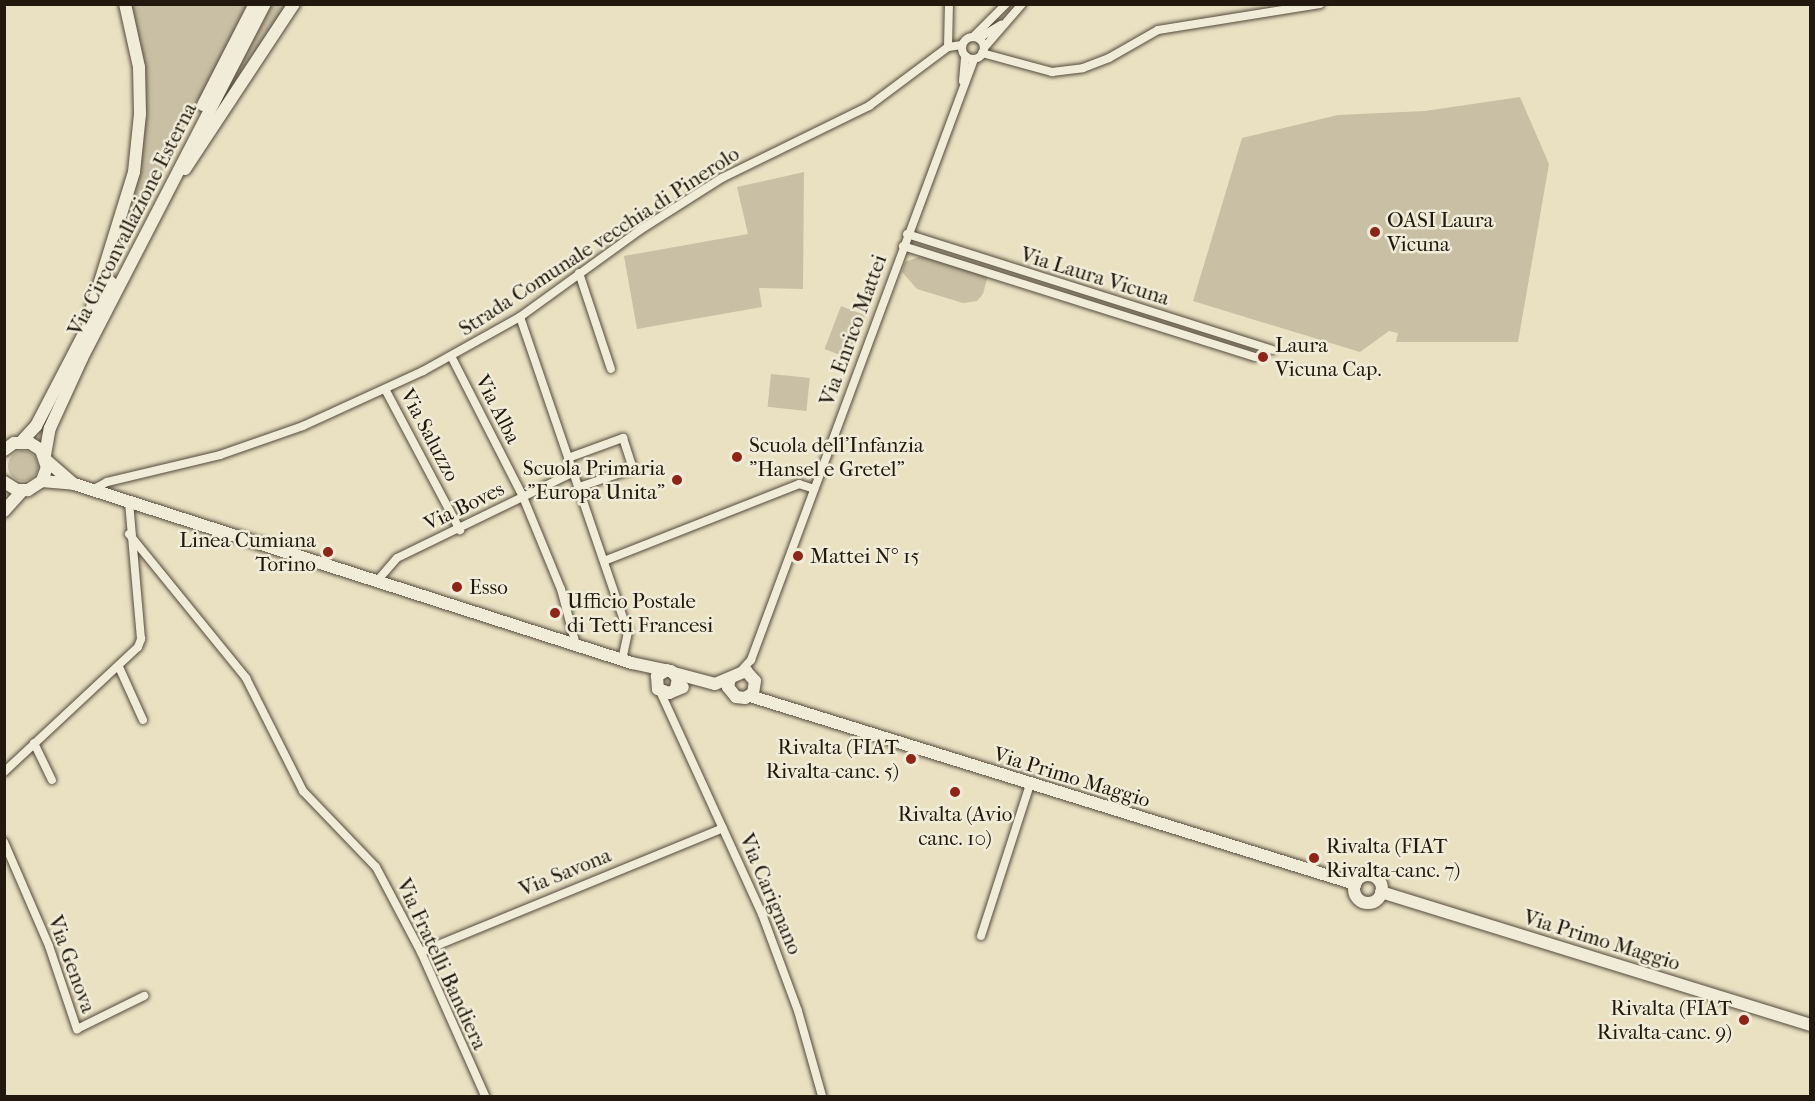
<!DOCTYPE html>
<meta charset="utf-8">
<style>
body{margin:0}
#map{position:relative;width:1815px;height:1101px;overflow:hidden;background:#eae1c3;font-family:"IM FELL French Canon",serif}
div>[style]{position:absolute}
.green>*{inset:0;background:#c8bfa4;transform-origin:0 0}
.round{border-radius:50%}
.roads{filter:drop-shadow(0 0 2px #544a3b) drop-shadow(0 0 2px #544a3b)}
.street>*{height:8px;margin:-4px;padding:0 4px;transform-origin:4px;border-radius:4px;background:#f1ecd8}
.street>.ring{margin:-4px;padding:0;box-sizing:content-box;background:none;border:8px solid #f1ecd8;border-radius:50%}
.secondary>*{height:12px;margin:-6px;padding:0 6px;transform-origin:6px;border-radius:6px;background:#f1ecd8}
.secondary>.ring{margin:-6px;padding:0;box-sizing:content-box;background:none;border:12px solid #f1ecd8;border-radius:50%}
.dots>*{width:16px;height:16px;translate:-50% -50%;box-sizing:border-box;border:3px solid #f1ecd8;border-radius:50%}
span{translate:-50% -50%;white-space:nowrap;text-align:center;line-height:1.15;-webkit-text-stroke:5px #f1ecd8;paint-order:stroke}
.street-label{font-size:21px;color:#22180e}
.poi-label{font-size:21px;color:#22180e}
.left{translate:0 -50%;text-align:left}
.right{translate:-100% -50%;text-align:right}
.frame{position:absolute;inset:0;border:6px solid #22180e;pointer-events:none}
</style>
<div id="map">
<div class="green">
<i style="clip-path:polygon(131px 5px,249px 5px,105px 284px,140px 173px,146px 114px,145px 66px)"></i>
<i style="clip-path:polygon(272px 5px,288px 5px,220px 113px,216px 109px)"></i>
<i style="clip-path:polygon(1520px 97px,1549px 164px,1518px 342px,1396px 342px,1398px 333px,1389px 331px,1360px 352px,1193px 301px,1242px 138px,1338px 115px,1425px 111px)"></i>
<i style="clip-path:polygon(804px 172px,803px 289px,759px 288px,762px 307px,637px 329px,624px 256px,748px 234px,737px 187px)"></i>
<i style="clip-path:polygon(924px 255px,988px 275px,983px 294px,977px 301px,963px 303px,917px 289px,902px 272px,905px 262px)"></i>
<i style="left:841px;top:306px;width:26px;height:46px;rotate:21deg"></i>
<i style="left:771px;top:374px;width:39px;height:33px;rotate:6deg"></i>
<i class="round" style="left:8px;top:451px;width:30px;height:30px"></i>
</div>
<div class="roads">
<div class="street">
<i style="left:973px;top:37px;width:47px;rotate:-45deg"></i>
<i class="ring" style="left:962px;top:37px;width:14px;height:14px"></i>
<i style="left:979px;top:38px;width:26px;rotate:-31deg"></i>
<i style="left:948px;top:47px;width:43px;rotate:-88.7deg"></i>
<i style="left:984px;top:48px;width:58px;rotate:-49.2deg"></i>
<i style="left:982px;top:53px;width:73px;rotate:15.2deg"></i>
<i style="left:1052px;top:72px;width:31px;rotate:-7deg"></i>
<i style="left:1083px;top:68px;width:28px;rotate:-21deg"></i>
<i style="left:1109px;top:58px;width:56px;rotate:-29.7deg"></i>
<i style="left:1158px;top:30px;width:164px;rotate:-9.1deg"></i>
<i style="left:963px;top:81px;width:25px;rotate:-85deg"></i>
<i style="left:907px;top:234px;width:383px;rotate:17.6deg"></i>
<i style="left:903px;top:246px;width:369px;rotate:17.5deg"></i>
<i style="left:579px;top:273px;width:101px;rotate:71.6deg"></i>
<i style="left:520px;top:317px;width:333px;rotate:71.1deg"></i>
<i style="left:628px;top:632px;width:29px;rotate:102deg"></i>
<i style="left:451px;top:356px;width:158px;rotate:62.9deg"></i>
<i style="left:523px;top:497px;width:100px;rotate:67.6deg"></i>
<i style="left:561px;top:589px;width:58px;rotate:75deg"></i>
<i style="left:385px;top:389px;width:160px;rotate:62deg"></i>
<i style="left:568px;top:458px;width:59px;rotate:-20deg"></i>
<i style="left:623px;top:438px;width:33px;rotate:72deg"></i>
<i style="left:633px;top:469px;width:57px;rotate:161.6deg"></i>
<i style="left:92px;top:490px;width:17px;rotate:-28deg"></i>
<i style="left:107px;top:482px;width:116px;rotate:-13.4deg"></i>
<i style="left:220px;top:455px;width:88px;rotate:-19.3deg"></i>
<i style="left:303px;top:426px;width:132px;rotate:-24.6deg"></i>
<i style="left:423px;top:371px;width:111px;rotate:-29.1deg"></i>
<i style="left:520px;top:317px;width:148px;rotate:-35.9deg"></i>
<i style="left:640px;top:230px;width:97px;rotate:-32.4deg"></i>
<i style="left:722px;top:178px;width:164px;rotate:-26.1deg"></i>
<i style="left:869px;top:106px;width:99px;rotate:-36.8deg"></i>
<i style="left:948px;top:47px;width:14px;rotate:-8deg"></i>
<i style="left:129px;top:534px;width:186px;rotate:50.9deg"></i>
<i style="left:246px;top:678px;width:127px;rotate:63.2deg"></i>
<i style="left:303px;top:791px;width:105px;rotate:46.2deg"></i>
<i style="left:376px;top:867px;width:96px;rotate:62.1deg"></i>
<i style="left:421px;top:952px;width:158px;rotate:66deg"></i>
<i style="left:604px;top:561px;width:210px;rotate:-21.5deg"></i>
<i style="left:799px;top:484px;width:16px;rotate:18deg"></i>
<i style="left:377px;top:581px;width:30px;rotate:-49deg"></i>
<i style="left:397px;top:558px;width:197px;rotate:-25.9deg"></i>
<i style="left:119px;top:667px;width:58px;rotate:65.6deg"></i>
<i style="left:741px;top:671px;width:15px;rotate:-48deg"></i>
<i style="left:751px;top:660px;width:641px;rotate:-69.64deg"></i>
<i style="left:659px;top:689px;width:247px;rotate:65.4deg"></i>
<i style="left:762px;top:914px;width:103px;rotate:69.6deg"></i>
<i style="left:798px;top:1011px;width:88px;rotate:74.2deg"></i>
<i style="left:34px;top:743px;width:41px;rotate:64.1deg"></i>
<i style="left:4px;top:772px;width:183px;rotate:-43deg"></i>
<i style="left:138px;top:647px;width:9px;rotate:-69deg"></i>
<i style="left:141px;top:639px;width:138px;rotate:-95deg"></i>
<i style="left:4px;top:842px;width:113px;rotate:66.6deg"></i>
<i style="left:49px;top:946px;width:88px;rotate:71.4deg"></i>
<i style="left:77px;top:1029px;width:75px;rotate:-26.2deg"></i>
<i style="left:981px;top:936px;width:160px;rotate:-72.1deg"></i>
<i style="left:421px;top:952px;width:326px;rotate:-22.3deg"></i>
</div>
<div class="secondary">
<i style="left:203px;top:105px;width:114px;rotate:-62.8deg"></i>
<i style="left:185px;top:169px;width:198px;rotate:-56.6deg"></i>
<i style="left:91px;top:311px;width:145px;rotate:-72.8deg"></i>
<i style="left:134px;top:172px;width:58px;rotate:-84.1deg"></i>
<i style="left:140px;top:114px;width:47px;rotate:-91.2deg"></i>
<i style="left:139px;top:67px;width:65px;rotate:-102.5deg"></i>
<i style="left:21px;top:442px;width:22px;rotate:-47deg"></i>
<i style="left:36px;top:426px;width:162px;rotate:-62.5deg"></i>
<i style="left:4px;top:450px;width:12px;rotate:-35deg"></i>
<i style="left:14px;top:443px;width:16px"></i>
<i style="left:30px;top:443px;width:13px;rotate:32deg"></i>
<i style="left:41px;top:450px;width:18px;rotate:71deg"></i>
<i style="left:47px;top:467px;width:15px;rotate:110deg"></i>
<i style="left:42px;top:481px;width:17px;rotate:147deg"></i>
<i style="left:28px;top:490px;width:11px;rotate:180deg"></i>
<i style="left:17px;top:490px;width:15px;rotate:-148deg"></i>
<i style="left:45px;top:455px;width:27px;rotate:-80deg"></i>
<i style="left:50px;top:428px;width:77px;rotate:-65.4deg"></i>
<i style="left:82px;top:358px;width:399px;rotate:-62.7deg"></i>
<i style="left:46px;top:460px;width:37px;rotate:41deg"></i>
<i style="left:42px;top:481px;width:32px;rotate:5deg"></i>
<i style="left:74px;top:484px;width:586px;rotate:17.79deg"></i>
<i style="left:632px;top:663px;width:40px;rotate:12deg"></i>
<i style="left:671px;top:671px;width:10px;rotate:45deg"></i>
<i style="left:678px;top:678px;width:10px;rotate:101deg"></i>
<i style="left:4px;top:511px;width:28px;rotate:-48deg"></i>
<i style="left:667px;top:670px;width:12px;rotate:149deg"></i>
<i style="left:657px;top:676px;width:13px;rotate:86deg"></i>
<i style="left:658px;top:689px;width:12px;rotate:20deg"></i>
<i style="left:669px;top:693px;width:15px;rotate:-23deg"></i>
<i style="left:674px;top:673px;width:42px;rotate:15deg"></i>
<i style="left:715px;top:684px;width:34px;rotate:-23deg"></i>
<i style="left:746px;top:671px;width:13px;rotate:48deg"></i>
<i style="left:755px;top:681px;width:12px;rotate:99deg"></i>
<i style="left:753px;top:693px;width:9px;rotate:148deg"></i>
<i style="left:745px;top:698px;width:9px;rotate:-174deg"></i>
<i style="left:736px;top:697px;width:13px;rotate:-129deg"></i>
<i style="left:728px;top:687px;width:9px;rotate:-77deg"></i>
<i style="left:750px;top:696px;width:634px;rotate:17.26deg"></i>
<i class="ring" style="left:1354px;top:875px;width:16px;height:16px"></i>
<i style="left:1381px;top:892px;width:449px;rotate:17.2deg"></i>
</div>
</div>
<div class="dots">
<i style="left:1375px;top:232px;background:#8f2418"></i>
<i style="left:1263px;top:357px;background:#8f2418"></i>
<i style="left:737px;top:457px;background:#8f2418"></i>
<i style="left:677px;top:480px;background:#8f2418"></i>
<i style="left:328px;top:552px;background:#8f2418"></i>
<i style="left:798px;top:556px;background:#8f2418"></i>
<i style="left:457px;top:587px;background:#8f2418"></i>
<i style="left:555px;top:613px;background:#8f2418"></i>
<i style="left:911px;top:759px;background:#8f2418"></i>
<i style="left:955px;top:792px;background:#8f2418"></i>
<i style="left:1314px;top:858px;background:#8f2418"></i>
<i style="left:1744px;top:1020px;background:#8f2418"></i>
</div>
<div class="street-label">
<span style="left:132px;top:219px;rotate:-63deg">Via Circonvallazione Esterna</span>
<span style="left:599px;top:241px;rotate:-33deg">Strada Comunale vecchia di Pinerolo</span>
<span style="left:1095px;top:276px;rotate:17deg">Via Laura Vicuna</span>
<span style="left:853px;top:330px;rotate:-70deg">Via Enrico Mattei</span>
<span style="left:498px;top:409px;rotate:63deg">Via Alba</span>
<span style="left:430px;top:435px;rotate:62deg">Via Saluzzo</span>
<span style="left:464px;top:506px;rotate:-26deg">Via Boves</span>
<span style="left:1072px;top:777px;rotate:17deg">Via Primo Maggio</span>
<span style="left:565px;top:872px;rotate:-22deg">Via Savona</span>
<span style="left:771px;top:894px;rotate:67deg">Via Carignano</span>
<span style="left:1602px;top:940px;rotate:17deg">Via Primo Maggio</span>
<span style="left:72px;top:964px;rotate:70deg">Via Genova</span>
<span style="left:442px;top:964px;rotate:65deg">Via Fratelli Bandiera</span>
</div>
<div class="poi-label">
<span class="left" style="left:1387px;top:232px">OASI Laura<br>Vicuna</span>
<span class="left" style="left:1275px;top:357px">Laura<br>Vicuna Cap.</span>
<span class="left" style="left:749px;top:457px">Scuola dell'Infanzia<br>"Hansel e Gretel"</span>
<span class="right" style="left:665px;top:480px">Scuola Primaria<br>"Europa Unita"</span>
<span class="right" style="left:316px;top:552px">Linea Cumiana<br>Torino</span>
<span class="left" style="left:810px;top:556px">Mattei N° 15</span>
<span class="left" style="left:469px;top:587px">Esso</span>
<span class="left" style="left:567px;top:613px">Ufficio Postale<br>di Tetti Francesi</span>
<span class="right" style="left:899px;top:759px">Rivalta (FIAT<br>Rivalta-canc. 5)</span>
<span style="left:955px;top:826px">Rivalta (Avio<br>canc. 10)</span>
<span class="left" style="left:1326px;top:858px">Rivalta (FIAT<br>Rivalta-canc. 7)</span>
<span class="right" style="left:1732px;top:1020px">Rivalta (FIAT<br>Rivalta-canc. 9)</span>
</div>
<div class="frame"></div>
</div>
